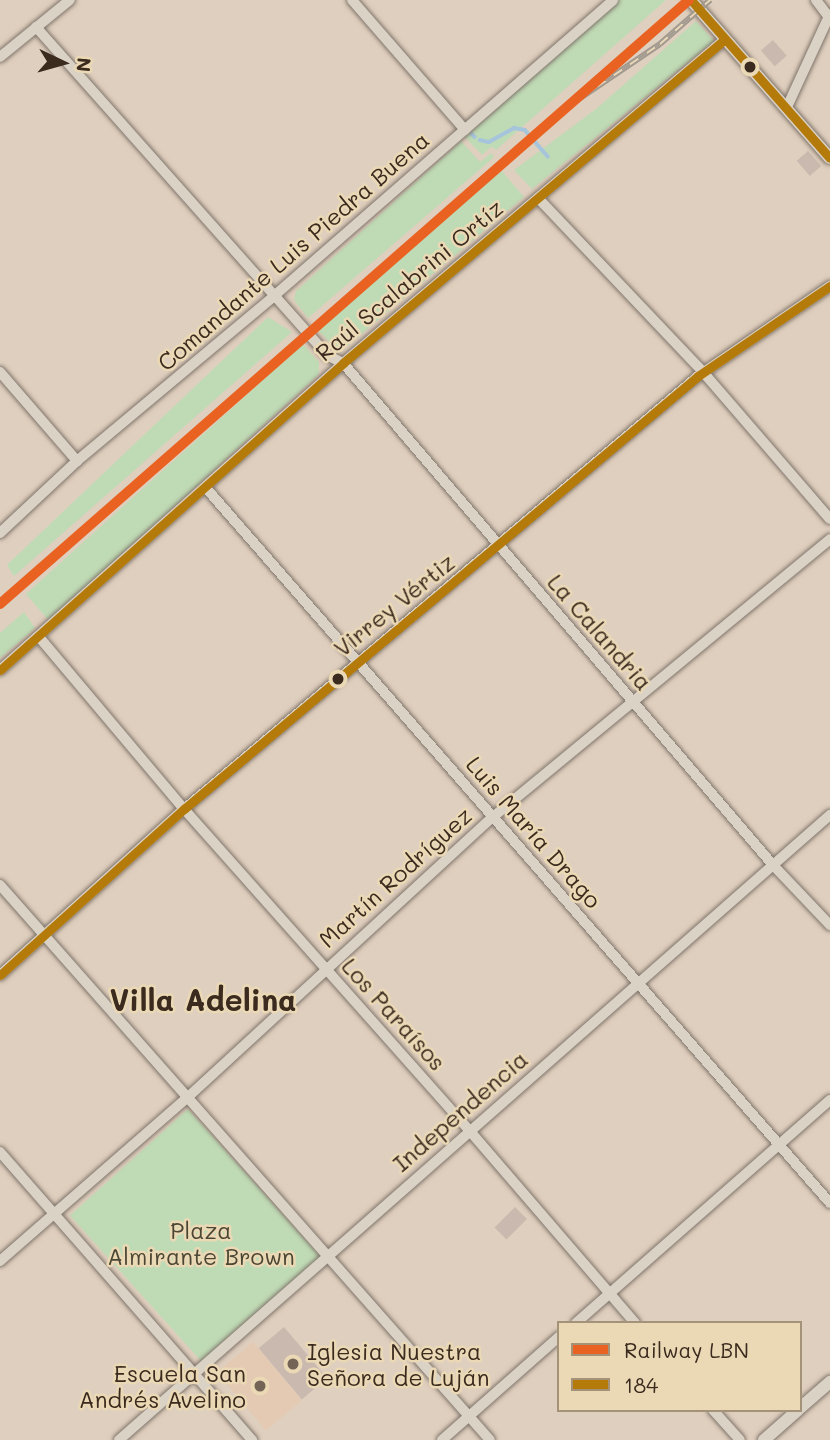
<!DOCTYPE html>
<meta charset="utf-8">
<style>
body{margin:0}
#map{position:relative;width:830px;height:1440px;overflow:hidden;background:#dfcfbe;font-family:Mali,sans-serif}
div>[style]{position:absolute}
.built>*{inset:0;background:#e4cab3;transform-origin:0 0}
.green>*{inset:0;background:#bfdbb5;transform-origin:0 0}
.stream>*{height:3.5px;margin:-1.75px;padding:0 1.75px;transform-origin:1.75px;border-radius:1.75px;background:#a6c4dc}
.building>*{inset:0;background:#cab9ae;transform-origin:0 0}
.roads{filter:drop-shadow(0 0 2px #80756b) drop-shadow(0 0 2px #80756b)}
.minor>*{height:10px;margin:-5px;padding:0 5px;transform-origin:5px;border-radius:5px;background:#dbd2c6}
.tertiary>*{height:12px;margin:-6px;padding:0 6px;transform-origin:6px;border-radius:6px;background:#dbd2c6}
.rail>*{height:6px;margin-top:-3px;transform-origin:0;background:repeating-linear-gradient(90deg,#ebd9b6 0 10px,#a2998f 0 20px);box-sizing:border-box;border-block:2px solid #a2998f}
.bus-1>*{height:9px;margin:-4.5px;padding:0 4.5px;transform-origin:4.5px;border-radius:4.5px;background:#b57b0a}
.rail-1>*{height:10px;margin:-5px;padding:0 5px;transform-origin:5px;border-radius:5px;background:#e96222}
.dots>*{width:19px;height:19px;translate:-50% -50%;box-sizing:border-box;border:4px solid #ebd9b6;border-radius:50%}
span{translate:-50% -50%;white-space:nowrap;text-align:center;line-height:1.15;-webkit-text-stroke:5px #ebd9b6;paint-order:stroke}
.street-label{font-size:23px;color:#3b2a1e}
.park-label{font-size:23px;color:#4b4633}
.poi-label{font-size:23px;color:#3b2a1e}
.left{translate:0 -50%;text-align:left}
.right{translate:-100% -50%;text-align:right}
.district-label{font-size:30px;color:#3b2a1e;font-weight:700}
.legend{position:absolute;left:557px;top:1321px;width:245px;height:91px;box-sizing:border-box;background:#ebd9b6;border:2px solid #a59379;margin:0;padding:9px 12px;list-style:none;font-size:21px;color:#3b2a1e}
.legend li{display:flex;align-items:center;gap:14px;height:35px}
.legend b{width:35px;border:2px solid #a59379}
.north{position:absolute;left:28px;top:28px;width:70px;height:70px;-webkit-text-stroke:5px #ebd9b6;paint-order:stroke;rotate:95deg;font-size:19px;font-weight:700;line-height:28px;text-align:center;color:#3b2a1e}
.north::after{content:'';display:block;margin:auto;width:24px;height:32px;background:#3b2a1e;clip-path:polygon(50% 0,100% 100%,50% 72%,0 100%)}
</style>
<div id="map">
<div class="built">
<i style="left:253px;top:1342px;width:76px;height:47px;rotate:50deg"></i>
</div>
<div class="green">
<i style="clip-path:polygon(619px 0,666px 0,496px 150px,491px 147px,482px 155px,465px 137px)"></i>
<i style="clip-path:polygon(696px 21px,714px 41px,532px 189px,514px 170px,596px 109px)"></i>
<i style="clip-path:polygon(461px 141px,480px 162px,491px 153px,494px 157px,308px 318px,294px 300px,296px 291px)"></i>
<i style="clip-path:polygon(501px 170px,524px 197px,346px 347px,333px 346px,318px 330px)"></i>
<i style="clip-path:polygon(268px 317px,292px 332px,14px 576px,7px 565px)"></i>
<i style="clip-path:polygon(303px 344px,319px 362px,319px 374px,49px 621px,26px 594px)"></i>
<i style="clip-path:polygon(24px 612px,35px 628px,0 658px,0 633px)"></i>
<i style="left:188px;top:1109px;width:200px;height:159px;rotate:48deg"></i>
</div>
<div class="stream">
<i style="left:472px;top:134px;width:4px;rotate:45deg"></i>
<i style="left:480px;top:140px;width:9px;rotate:13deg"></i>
<i style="left:489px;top:142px;width:29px;rotate:-29deg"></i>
<i style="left:514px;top:128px;width:11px;rotate:10deg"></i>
<i style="left:525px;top:130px;width:35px;rotate:49deg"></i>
</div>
<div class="building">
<i style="left:773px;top:40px;width:21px;height:16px;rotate:49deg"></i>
<i style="left:808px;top:151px;width:20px;height:15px;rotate:49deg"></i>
<i style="left:515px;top:1207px;width:17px;height:29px;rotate:45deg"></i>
<i style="left:284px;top:1327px;width:67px;height:33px;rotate:50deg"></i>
</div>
<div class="roads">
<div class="minor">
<i style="left:352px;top:0;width:172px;rotate:49deg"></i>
<i style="left:816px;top:0;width:21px;rotate:53deg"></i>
<i style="left:36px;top:27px;width:438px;rotate:48.4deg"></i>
<i style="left:327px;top:355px;width:18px;rotate:27deg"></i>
<i style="left:343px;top:363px;width:661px;rotate:49.42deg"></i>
<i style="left:773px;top:865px;width:83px;rotate:46.5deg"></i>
<i style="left:0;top:57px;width:90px;rotate:-39.2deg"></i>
<i style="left:787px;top:107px;width:102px;rotate:-65.2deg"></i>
<i style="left:538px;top:198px;width:240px;rotate:46.5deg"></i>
<i style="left:703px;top:372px;width:194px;rotate:49.2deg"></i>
<i style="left:0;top:372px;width:118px;rotate:49.1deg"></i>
<i style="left:206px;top:488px;width:949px;rotate:48.89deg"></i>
<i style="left:0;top:533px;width:105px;rotate:-43.1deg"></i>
<i style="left:77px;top:461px;width:257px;rotate:-39.9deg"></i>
<i style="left:274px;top:296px;width:450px;rotate:-41.1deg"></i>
<i style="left:40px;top:638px;width:224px;rotate:49.9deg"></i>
<i style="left:184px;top:809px;width:429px;rotate:48.4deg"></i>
<i style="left:469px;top:1130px;width:255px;rotate:49.3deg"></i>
<i style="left:0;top:670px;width:460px;rotate:-41.8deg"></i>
<i style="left:343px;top:363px;width:501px;rotate:-40.3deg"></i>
<i style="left:0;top:885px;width:740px;rotate:48.56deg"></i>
<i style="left:0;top:975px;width:248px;rotate:-42.1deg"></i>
<i style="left:184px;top:809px;width:672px;rotate:-40.11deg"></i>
<i style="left:698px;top:376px;width:160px;rotate:-34.3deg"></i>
<i style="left:0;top:1152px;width:383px;rotate:48.8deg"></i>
<i style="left:0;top:1261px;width:249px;rotate:-41.1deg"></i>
<i style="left:188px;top:1097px;width:414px;rotate:-42.6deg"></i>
<i style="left:493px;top:817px;width:437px;rotate:-39.5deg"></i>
<i style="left:576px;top:1323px;width:338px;rotate:-41.3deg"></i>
<i style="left:713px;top:1410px;width:40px;rotate:48deg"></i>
<i style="left:119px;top:1440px;width:947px;rotate:-41.32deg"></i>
<i style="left:442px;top:1440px;width:156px;rotate:-41.4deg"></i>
</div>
<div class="tertiary">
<i style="left:691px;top:0;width:210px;rotate:48.7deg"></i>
<i style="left:800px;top:1408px;width:40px;rotate:-41deg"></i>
<i style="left:764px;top:1440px;width:45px;rotate:-41.4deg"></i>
</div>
</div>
<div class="rail">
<i style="left:564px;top:109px;width:116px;rotate:-34.1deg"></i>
<i style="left:660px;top:44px;width:67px;rotate:-41.3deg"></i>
</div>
<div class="bus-1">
<i style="left:691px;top:0;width:210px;rotate:48.7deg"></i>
<i style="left:0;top:670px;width:460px;rotate:-41.8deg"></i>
<i style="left:343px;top:363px;width:501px;rotate:-40.3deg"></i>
<i style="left:0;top:975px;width:248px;rotate:-42.1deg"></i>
<i style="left:184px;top:809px;width:672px;rotate:-40.11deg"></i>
<i style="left:698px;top:376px;width:160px;rotate:-34.3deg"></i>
</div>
<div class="rail-1">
<i style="left:0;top:604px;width:916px;rotate:-41.24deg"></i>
</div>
<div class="dots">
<i style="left:750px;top:67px;background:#3b2a1e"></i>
<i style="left:338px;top:679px;background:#3b2a1e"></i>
<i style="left:293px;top:1364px;background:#746456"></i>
<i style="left:260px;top:1386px;background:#746456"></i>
</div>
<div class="street-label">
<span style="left:293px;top:251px;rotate:-41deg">Comandante Luis Piedra Buena</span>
<span style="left:409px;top:280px;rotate:-40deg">Raúl Scalabrini Ortíz</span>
<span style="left:394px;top:605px;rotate:-39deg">Virrey Vértiz</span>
<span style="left:600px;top:632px;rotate:49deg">La Calandria</span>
<span style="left:534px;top:832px;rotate:49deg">Luis María Drago</span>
<span style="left:395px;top:877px;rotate:-42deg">Martín Rodríguez</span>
<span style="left:394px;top:1014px;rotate:48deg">Los Paraísos</span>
<span style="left:460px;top:1111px;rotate:-41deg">Independencia</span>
</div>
<div class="park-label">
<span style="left:201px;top:1243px">Plaza<br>Almirante Brown</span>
</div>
<div class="poi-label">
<span class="left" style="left:307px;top:1364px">Iglesia Nuestra<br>Señora de Luján</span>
<span class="right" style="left:246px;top:1386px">Escuela San<br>Andrés Avelino</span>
</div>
<div class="district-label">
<span style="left:203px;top:999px">Villa Adelina</span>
</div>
<ul class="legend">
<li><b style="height:9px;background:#e96222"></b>Railway LBN</li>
<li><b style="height:9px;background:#b57b0a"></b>184</li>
</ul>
<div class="north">N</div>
</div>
